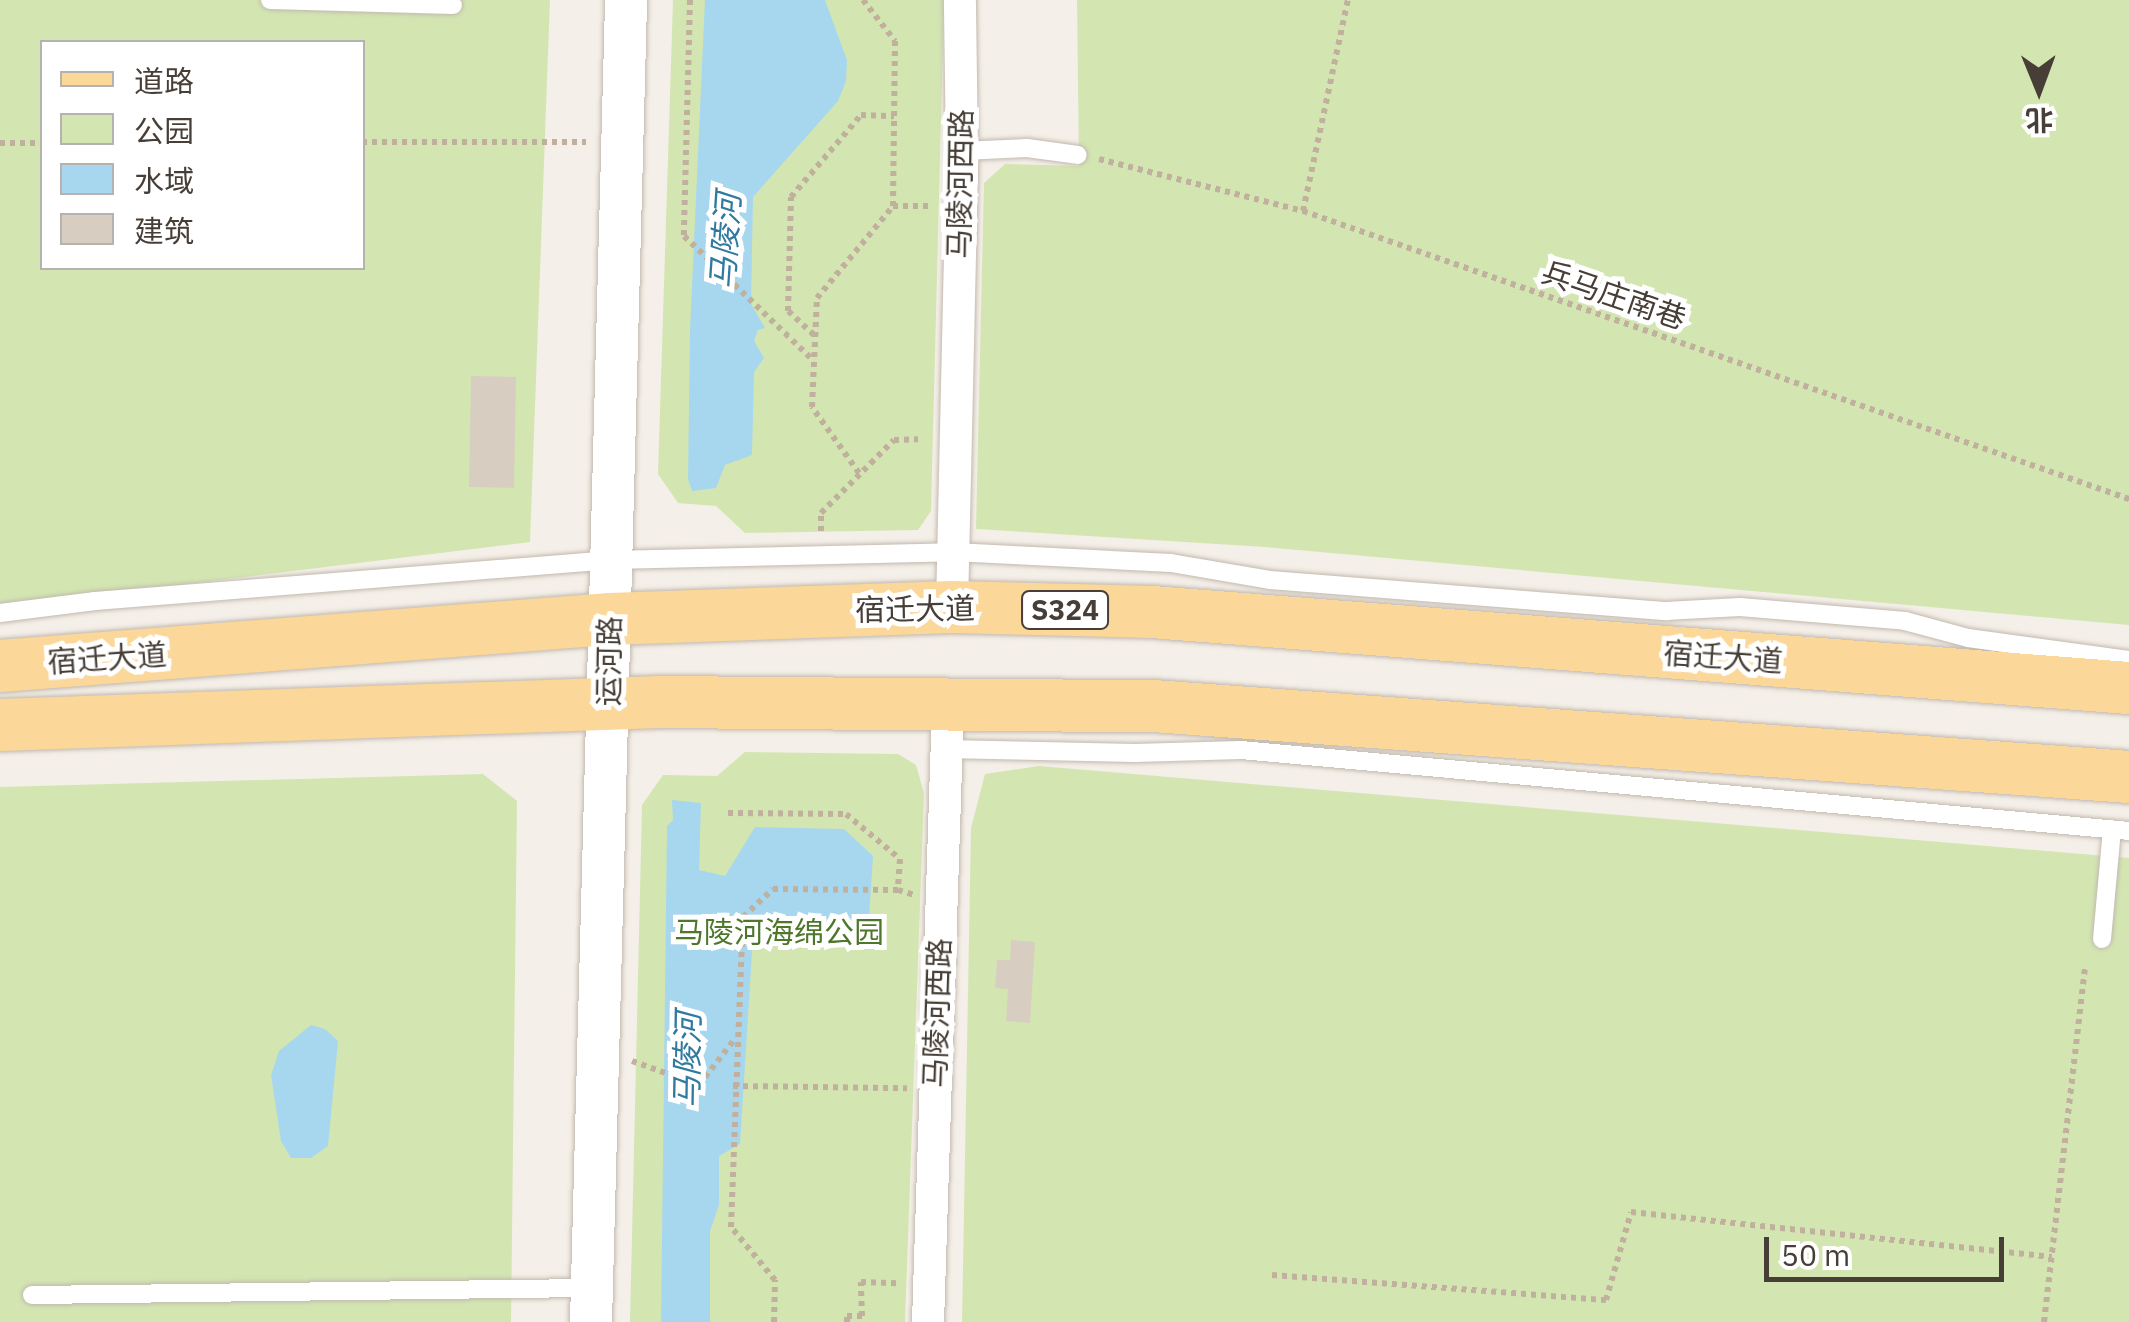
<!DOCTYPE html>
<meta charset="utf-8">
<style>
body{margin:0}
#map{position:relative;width:2129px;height:1322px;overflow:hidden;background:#f4efe8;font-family:"IBM Plex Sans","Noto Sans SC",sans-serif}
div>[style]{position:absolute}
.green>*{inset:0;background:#d3e6b2}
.water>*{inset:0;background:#a7d7ee}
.building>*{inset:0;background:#d8cdc1;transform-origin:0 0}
.path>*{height:6px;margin-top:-3px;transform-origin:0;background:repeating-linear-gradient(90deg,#c0b09d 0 5px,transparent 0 10px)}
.roads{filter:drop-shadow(0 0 2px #c2b9ae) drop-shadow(0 0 2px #c2b9ae)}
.service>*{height:18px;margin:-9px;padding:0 9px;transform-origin:9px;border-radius:9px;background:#fff}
.minor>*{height:32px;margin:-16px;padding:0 16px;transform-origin:16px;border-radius:16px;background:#fff}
.tertiary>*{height:42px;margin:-21px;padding:0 21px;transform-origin:21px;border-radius:21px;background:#fff}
.primary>*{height:52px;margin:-26px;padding:0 26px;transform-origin:26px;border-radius:26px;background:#fbd79a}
span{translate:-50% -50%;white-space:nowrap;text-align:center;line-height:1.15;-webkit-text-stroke:10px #fff;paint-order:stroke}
.shield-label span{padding:2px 8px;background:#fff;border:2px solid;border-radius:8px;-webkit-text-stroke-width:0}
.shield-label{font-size:28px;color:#473f37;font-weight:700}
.street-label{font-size:30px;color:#473f37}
.park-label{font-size:30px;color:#4f772c}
.water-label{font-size:32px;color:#307aa0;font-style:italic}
.legend{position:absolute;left:40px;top:40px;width:325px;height:230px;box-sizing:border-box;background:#fff;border:2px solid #b5b2af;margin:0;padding:12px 18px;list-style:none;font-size:30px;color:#473f37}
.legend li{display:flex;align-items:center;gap:20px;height:50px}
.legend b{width:50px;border:2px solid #b5b2af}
.north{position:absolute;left:1989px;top:40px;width:100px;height:100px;-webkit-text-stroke:8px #fff;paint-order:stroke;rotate:179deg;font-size:28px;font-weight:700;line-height:40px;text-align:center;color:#473f37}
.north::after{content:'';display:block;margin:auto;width:35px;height:45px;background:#473f37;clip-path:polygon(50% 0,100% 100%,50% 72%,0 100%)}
.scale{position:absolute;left:1764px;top:1237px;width:240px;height:45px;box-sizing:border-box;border:5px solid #473f37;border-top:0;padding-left:12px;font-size:30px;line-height:35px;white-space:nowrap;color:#473f37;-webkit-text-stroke:8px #fff;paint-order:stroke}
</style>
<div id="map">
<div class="green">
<i style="clip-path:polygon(evenodd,0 0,550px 0,530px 542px,0 607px,0 0,42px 42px,362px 42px,362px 268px,42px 268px,42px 42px)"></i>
<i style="clip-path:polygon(673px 0,944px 0,931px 511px,918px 530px,745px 533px,716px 506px,678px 503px,658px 474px)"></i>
<i style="clip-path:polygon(1077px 0,2129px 0,2129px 625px,1265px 547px,976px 529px,984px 183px,1005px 164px,1079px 166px)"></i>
<i style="clip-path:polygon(745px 752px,898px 754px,916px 765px,924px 793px,905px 1322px,630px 1322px,642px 805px,663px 775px,717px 776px)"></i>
<i style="clip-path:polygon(1039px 766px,2129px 858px,2129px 1322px,962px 1322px,971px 828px,985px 774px)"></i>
<i style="clip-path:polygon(483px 774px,517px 801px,511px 1322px,0 1322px,0 787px)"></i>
</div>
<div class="water">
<i style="clip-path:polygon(705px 0,825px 0,847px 60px,846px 81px,838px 101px,753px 197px,751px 304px,765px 328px,758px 330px,754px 341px,764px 358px,754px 372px,752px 455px,725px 465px,716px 488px,692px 491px,688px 479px,690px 331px)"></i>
<i style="clip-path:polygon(672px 800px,701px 803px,699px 870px,725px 876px,755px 827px,844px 829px,873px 856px,869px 918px,754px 921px,740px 1144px,719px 1156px,719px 1205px,710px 1231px,710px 1322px,661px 1322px,667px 826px,673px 820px)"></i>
<i style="clip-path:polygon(311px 1025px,325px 1029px,338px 1041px,328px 1146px,311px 1158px,291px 1158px,281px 1141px,271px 1075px,279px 1051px)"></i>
</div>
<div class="building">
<i style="left:471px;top:376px;width:45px;height:111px;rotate:1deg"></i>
<i style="clip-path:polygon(1011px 940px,1035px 942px,1030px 1023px,1006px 1021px,1008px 989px,995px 988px,997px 960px,1010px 960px)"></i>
</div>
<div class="path">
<i style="left:690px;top:0;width:236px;rotate:91.5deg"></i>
<i style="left:684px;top:236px;width:180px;rotate:43.9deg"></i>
<i style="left:863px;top:0;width:52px;rotate:52deg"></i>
<i style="left:895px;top:41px;width:165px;rotate:90.7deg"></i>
<i style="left:362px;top:142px;width:224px"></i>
<i style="left:0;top:143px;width:42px"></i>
<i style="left:1099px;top:159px;width:211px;rotate:14.3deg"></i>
<i style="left:1303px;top:211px;width:875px;rotate:19.22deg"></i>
<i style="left:1303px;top:211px;width:216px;rotate:-78deg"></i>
<i style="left:814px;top:335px;width:35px;rotate:-137deg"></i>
<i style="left:788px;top:311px;width:114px;rotate:-88.5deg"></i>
<i style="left:791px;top:197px;width:108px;rotate:-49.5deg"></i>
<i style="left:861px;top:115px;width:33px;rotate:2deg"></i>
<i style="left:859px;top:473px;width:81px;rotate:-125.5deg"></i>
<i style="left:812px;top:407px;width:109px;rotate:-87.4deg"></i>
<i style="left:817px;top:298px;width:119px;rotate:-50.4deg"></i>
<i style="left:893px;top:206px;width:39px"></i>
<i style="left:821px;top:531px;width:18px;rotate:-90deg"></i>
<i style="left:821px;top:513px;width:103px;rotate:-45deg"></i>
<i style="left:894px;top:440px;width:24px;rotate:-2deg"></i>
<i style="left:728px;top:813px;width:118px;rotate:0.5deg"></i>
<i style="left:846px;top:814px;width:70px;rotate:39.8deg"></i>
<i style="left:900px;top:859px;width:31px;rotate:94deg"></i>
<i style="left:632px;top:1061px;width:71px;rotate:19.7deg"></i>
<i style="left:699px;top:1085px;width:57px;rotate:-52.1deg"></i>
<i style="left:733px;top:1086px;width:174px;rotate:0.7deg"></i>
<i style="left:1272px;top:1275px;width:335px;rotate:4.3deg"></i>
<i style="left:1606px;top:1300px;width:91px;rotate:-74.1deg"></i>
<i style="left:1631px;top:1212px;width:423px;rotate:6.1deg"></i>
<i style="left:774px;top:1322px;width:42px;rotate:-88.6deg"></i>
<i style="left:775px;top:1280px;width:69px;rotate:-129.7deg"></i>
<i style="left:731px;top:1227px;width:310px;rotate:-87.8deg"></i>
<i style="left:743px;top:917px;width:41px;rotate:-43deg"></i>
<i style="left:773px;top:889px;width:125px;rotate:0.5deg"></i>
<i style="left:898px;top:890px;width:17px;rotate:17deg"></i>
<i style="left:847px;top:1322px;width:6px;rotate:-90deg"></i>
<i style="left:847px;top:1316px;width:15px"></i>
<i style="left:862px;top:1316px;width:34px;rotate:-92deg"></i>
<i style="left:861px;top:1282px;width:37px;rotate:2deg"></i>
<i style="left:2044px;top:1322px;width:357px;rotate:-83.4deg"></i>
</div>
<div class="roads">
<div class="service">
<i style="left:270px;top:0;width:183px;rotate:1.6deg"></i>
<i style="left:962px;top:151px;width:65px;rotate:-2.6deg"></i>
<i style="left:1027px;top:148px;width:51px;rotate:7.8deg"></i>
<i style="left:0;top:613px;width:96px;rotate:-7.2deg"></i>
<i style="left:95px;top:601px;width:518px;rotate:-4.54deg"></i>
<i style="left:611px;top:560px;width:342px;rotate:-1.3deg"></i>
<i style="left:953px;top:552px;width:218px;rotate:2.9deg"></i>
<i style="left:1171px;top:563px;width:100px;rotate:9.7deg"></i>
<i style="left:1270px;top:580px;width:398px;rotate:4.5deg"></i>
<i style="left:1667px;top:611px;width:73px;rotate:-3.1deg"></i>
<i style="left:1740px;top:607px;width:166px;rotate:4.8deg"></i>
<i style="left:1905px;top:621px;width:65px;rotate:15.1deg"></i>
<i style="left:1968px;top:638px;width:162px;rotate:7.8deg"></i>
<i style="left:945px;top:749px;width:190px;rotate:1.2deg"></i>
<i style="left:1135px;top:753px;width:106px;rotate:-1.6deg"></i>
<i style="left:1241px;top:750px;width:892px;rotate:5.21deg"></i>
<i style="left:2102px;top:939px;width:110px;rotate:-84.8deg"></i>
<i style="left:32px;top:1295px;width:559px;rotate:-0.72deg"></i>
</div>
<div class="minor">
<i style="left:952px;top:607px;width:456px;rotate:-88.7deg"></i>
<i style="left:962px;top:151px;width:151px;rotate:-90.8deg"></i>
<i style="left:928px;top:1322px;width:617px;rotate:-88.14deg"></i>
</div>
<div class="tertiary">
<i style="left:591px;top:1322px;width:1322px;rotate:-88.48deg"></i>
</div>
<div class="primary">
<i style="left:0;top:666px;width:612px;rotate:-4.41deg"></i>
<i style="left:610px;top:619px;width:342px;rotate:-2deg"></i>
<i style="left:952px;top:607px;width:200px;rotate:1.4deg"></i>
<i style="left:1152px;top:612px;width:980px;rotate:4.45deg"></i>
<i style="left:0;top:725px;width:660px;rotate:-2deg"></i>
<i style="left:660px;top:702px;width:493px;rotate:0.5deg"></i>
<i style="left:1153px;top:706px;width:979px;rotate:4.16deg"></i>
</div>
</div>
<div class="shield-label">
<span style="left:1065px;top:610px">S324</span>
</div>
<div class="street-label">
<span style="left:960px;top:184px;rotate:-89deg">马陵河西路</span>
<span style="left:1614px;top:295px;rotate:19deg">兵马庄南巷</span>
<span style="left:915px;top:609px;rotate:-1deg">宿迁大道</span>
<span style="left:1723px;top:657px;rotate:4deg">宿迁大道</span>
<span style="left:107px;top:658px;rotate:-4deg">宿迁大道</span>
<span style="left:609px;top:661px;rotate:-89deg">运河路</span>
<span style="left:937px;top:1013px;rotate:-88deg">马陵河西路</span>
</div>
<div class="park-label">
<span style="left:779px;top:932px">马陵河海绵公园</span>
</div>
<div class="water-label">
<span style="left:725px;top:241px;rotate:-86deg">马陵河</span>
<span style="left:687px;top:1060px;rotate:-89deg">马陵河</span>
</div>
<ul class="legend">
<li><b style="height:12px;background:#fbd79a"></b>道路</li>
<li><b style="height:28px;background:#d3e6b2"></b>公园</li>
<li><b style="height:28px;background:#a7d7ee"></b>水域</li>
<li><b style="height:28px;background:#d8cdc1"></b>建筑</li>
</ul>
<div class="north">北</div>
<div class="scale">50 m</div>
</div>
